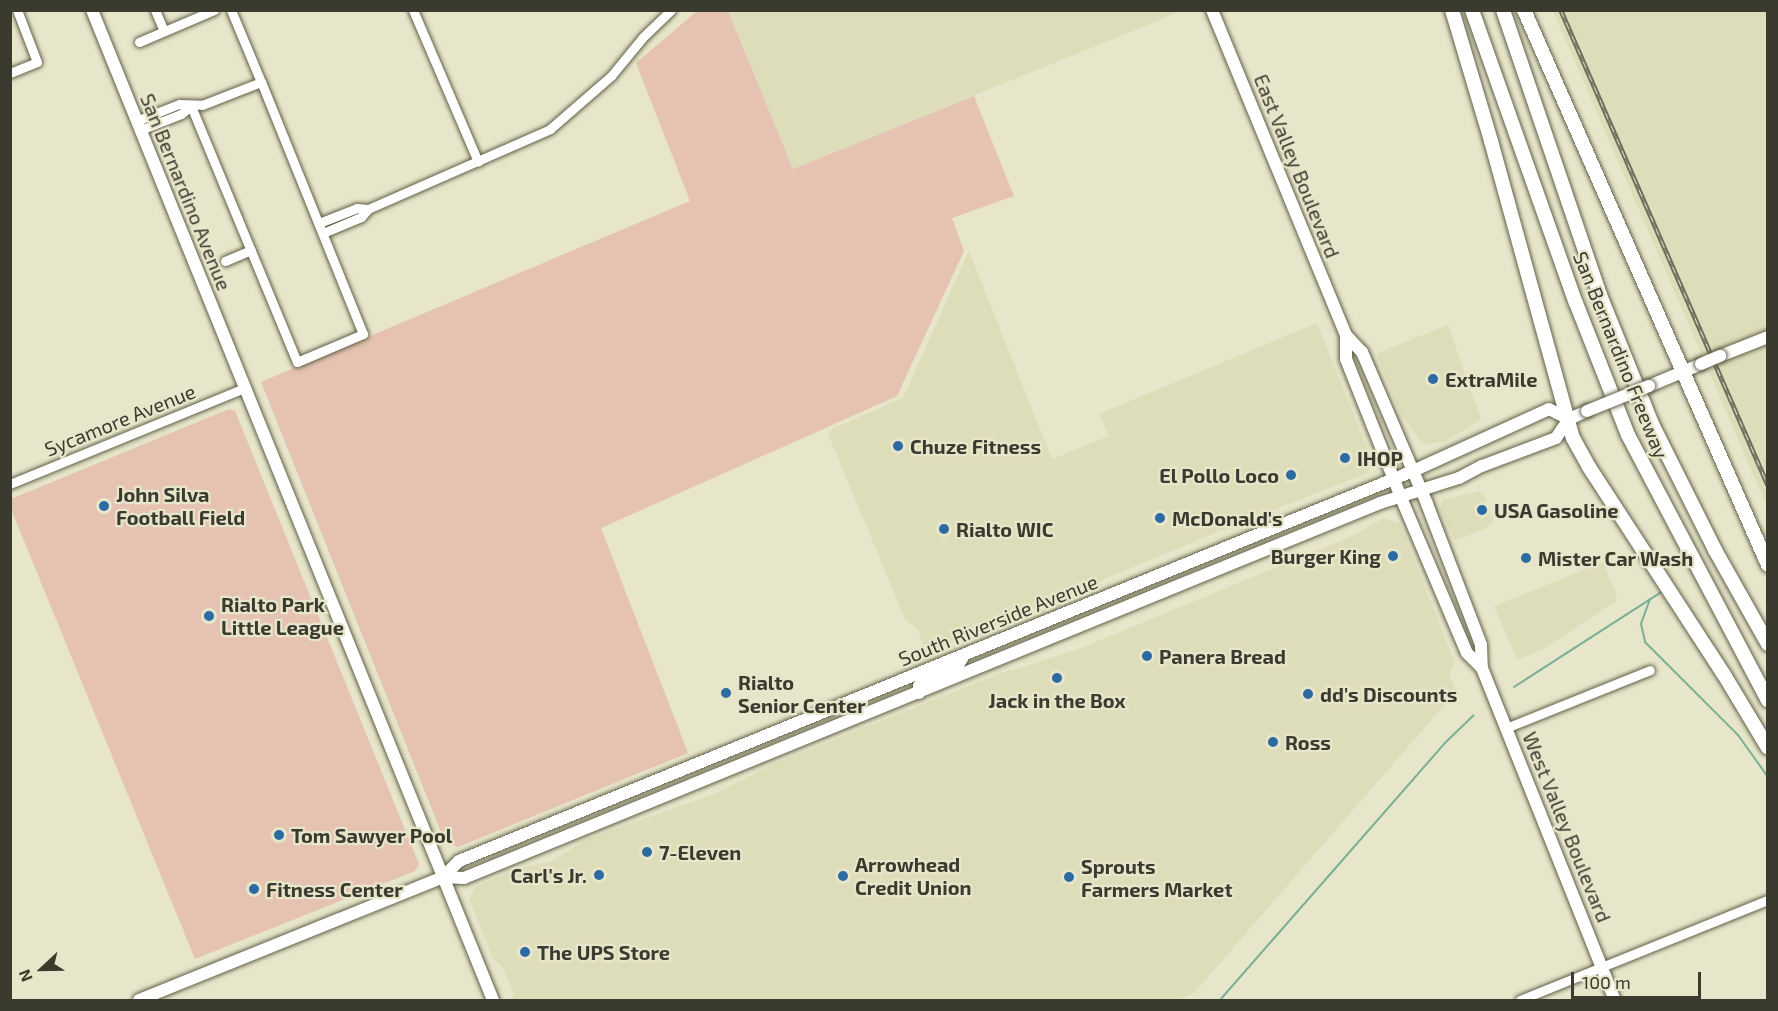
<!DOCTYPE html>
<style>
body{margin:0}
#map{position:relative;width:1778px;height:1011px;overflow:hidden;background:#e7e6cb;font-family:"Exo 2",sans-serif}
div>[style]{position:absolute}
.built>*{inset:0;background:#deddba}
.green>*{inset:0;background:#e5c2b1}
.stream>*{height:2px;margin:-1px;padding:0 1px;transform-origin:1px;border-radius:1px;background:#7baf95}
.roads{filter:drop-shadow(0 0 2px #616048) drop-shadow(0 0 2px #616048)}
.minor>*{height:9px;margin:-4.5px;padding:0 4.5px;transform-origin:4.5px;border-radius:4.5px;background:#fff}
.major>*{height:12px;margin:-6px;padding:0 6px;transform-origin:6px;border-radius:6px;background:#fff}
.highway>*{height:14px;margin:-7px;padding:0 7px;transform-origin:7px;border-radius:7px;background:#fff}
.rail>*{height:4.5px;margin-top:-2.25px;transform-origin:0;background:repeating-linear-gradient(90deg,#e7e6cb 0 7px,#6f6f5f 0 14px);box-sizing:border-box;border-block:2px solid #6f6f5f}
.bridges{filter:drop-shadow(0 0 2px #616048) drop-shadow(0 0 2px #616048)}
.major-bridge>*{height:12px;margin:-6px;padding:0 6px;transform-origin:6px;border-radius:6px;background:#fff}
.dots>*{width:16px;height:16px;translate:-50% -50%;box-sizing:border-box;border:3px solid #e7e6cb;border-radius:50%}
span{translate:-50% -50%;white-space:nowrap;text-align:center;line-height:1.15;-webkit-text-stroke:4.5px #e7e6cb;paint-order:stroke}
.street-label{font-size:20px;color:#3a3a2f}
.poi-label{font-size:20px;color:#3a3a2f;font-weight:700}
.left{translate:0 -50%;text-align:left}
.right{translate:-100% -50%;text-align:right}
.frame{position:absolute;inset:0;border:12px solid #3a3a2f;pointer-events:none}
.north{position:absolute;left:12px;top:939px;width:60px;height:60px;-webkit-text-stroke:4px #e7e6cb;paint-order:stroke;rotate:248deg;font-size:16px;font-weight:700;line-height:24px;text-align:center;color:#3a3a2f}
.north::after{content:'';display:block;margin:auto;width:21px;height:27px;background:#3a3a2f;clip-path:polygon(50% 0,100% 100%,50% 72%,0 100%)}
.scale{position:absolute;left:1571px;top:972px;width:130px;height:27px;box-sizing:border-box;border:3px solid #3a3a2f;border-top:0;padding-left:8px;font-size:18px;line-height:21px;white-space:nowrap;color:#3a3a2f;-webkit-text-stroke:4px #e7e6cb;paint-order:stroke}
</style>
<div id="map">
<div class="built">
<i style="clip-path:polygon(728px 11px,1182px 11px,793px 169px)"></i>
<i style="clip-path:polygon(1553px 11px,1767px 11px,1767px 506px)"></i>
<i style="clip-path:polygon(969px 251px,1052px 459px,1109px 436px,1099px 414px,1317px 323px,1372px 460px,1368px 473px,1215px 533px,948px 644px,923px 645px,918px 630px,905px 619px,828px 434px,834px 428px,903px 398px)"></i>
<i style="clip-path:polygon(1448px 325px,1481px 419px,1445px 442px,1422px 444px,1399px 411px,1377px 356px,1380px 352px)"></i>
<i style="clip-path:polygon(1479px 491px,1484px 496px,1494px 520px,1487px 528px,1455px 541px,1440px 510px,1442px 500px)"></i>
<i style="clip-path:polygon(1384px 518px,1400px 524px,1455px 663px,1449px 675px,1455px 687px,1447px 702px,1194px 993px,1177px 1000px,511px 1000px,514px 993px,501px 965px,493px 959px,469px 899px,475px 887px,517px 869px,552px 861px,588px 839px,719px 792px,774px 764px,1009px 670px,1014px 670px,1081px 648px,1352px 536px)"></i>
<i style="clip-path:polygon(1603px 562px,1617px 596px,1615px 602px,1542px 650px,1517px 660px,1494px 606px)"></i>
</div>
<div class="green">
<i style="clip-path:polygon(697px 11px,728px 11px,793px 169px,974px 96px,1014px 196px,952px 218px,964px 251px,897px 396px,601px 528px,688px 753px,458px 847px,445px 842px,261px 382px,690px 201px,636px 63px)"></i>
<i style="clip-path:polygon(229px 409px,235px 411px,419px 864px,415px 871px,195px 959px,11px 509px,11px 499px)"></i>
</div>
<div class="stream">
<i style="left:1650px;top:599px;width:27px;rotate:110deg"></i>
<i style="left:1641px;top:624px;width:18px;rotate:77deg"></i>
<i style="left:1645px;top:642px;width:132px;rotate:45deg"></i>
<i style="left:1738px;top:735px;width:52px;rotate:54.5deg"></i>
<i style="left:1514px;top:687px;width:177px;rotate:-32.8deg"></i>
<i style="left:1220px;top:1000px;width:344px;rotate:-48.8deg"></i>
<i style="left:1447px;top:741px;width:37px;rotate:-44deg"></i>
</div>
<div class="roads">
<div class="minor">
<i style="left:155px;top:10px;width:23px;rotate:67deg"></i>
<i style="left:413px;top:10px;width:165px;rotate:66.8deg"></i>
<i style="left:139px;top:42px;width:82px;rotate:-23.1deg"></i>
<i style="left:10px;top:73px;width:29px;rotate:-22deg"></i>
<i style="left:37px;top:62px;width:56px;rotate:-111deg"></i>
<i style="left:191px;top:106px;width:277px;rotate:67.5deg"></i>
<i style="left:297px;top:362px;width:72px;rotate:-23deg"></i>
<i style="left:363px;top:334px;width:272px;rotate:-112deg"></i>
<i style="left:136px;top:121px;width:46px;rotate:-21.6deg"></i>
<i style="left:179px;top:104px;width:23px;rotate:2deg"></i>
<i style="left:202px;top:105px;width:63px;rotate:-21.3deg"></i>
<i style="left:261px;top:82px;width:78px;rotate:-112.6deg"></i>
<i style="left:140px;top:130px;width:44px;rotate:-21.3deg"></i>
<i style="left:181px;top:114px;width:13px;rotate:-39deg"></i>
<i style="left:368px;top:209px;width:199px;rotate:-23.7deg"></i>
<i style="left:550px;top:129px;width:81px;rotate:-41deg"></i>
<i style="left:611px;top:76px;width:50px;rotate:-50.6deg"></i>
<i style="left:643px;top:37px;width:39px;rotate:-44deg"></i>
<i style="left:319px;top:223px;width:41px;rotate:-21.5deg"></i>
<i style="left:357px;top:208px;width:11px;rotate:5deg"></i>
<i style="left:368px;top:209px;width:11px;rotate:131deg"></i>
<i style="left:361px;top:217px;width:41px;rotate:157.2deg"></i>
<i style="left:225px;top:261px;width:28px;rotate:-23deg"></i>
<i style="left:10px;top:484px;width:253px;rotate:-22.3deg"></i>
<i style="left:1506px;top:728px;width:155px;rotate:-21.9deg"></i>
<i style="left:1520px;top:1000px;width:267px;rotate:-22deg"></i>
</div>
<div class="major">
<i style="left:92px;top:10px;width:1068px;rotate:67.95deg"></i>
<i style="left:1212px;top:10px;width:352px;rotate:67.6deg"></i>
<i style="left:1346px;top:335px;width:24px;rotate:90deg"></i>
<i style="left:1346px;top:359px;width:152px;rotate:68.3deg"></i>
<i style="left:1402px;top:500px;width:166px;rotate:67deg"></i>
<i style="left:1467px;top:653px;width:21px;rotate:45deg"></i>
<i style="left:1346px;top:335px;width:23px;rotate:47deg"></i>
<i style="left:1362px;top:352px;width:165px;rotate:66.8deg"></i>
<i style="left:1427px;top:504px;width:151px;rotate:69deg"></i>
<i style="left:1481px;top:645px;width:23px;rotate:88deg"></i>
<i style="left:1482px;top:668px;width:358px;rotate:68.2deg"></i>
<i style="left:1720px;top:356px;width:52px;rotate:-21.6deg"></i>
<i style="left:1649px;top:386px;width:56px;rotate:-22.9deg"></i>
<i style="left:919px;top:693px;width:7px;rotate:-90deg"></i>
<i style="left:919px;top:686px;width:6px;rotate:-51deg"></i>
<i style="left:923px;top:681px;width:38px;rotate:-25deg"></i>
<i style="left:958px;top:665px;width:9px;rotate:-58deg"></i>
<i style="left:443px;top:877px;width:21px;rotate:3deg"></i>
<i style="left:464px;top:878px;width:990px;rotate:-22.26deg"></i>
<i style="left:1380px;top:503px;width:83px;rotate:-17.6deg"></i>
<i style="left:1459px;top:478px;width:26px;rotate:-28deg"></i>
<i style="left:1482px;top:466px;width:79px;rotate:-20.7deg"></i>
<i style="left:1556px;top:438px;width:23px;rotate:-56deg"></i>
<i style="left:1569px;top:419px;width:20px;rotate:-24deg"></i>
<i style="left:139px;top:1000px;width:328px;rotate:-22deg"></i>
<i style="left:443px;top:877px;width:23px;rotate:-45deg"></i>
<i style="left:459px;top:861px;width:1031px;rotate:-22.23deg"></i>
<i style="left:1413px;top:471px;width:149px;rotate:-24.5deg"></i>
<i style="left:1549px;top:409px;width:22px;rotate:27deg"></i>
</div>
<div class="highway">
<i style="left:1452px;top:10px;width:137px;rotate:73.4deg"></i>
<i style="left:1491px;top:141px;width:308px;rotate:74.6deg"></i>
<i style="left:1573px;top:438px;width:33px;rotate:61deg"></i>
<i style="left:1589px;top:467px;width:246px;rotate:57deg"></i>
<i style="left:1723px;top:673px;width:87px;rotate:59deg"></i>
<i style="left:1472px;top:10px;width:311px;rotate:70.5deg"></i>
<i style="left:1576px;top:303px;width:142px;rotate:68.5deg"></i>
<i style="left:1628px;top:435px;width:300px;rotate:62.2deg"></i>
<i style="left:1503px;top:10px;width:301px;rotate:71.2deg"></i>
<i style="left:1600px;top:295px;width:139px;rotate:68deg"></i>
<i style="left:1652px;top:424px;width:141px;rotate:63.4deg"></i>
<i style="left:1715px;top:550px;width:108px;rotate:60.6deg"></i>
<i style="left:1524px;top:10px;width:606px;rotate:66.27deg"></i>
</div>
</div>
<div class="rail">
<i style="left:1561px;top:10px;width:518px;rotate:66.45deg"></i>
</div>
<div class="bridges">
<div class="major-bridge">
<i style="left:1701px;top:364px;width:21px;rotate:-23deg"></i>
<i style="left:1587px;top:411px;width:67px;rotate:-22deg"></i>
</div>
</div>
<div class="dots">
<i style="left:1433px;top:379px;background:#2b6ba2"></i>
<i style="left:898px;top:446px;background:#2b6ba2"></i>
<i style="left:1345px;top:458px;background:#2b6ba2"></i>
<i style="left:1291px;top:475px;background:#2b6ba2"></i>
<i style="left:104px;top:506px;background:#2b6ba2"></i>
<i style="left:1482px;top:510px;background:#2b6ba2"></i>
<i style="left:1160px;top:518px;background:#2b6ba2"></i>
<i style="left:944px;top:529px;background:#2b6ba2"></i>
<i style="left:1393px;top:556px;background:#2b6ba2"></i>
<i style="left:1526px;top:558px;background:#2b6ba2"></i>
<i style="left:209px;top:616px;background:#2b6ba2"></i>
<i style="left:1147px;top:656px;background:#2b6ba2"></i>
<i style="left:1057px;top:678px;background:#2b6ba2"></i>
<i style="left:726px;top:693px;background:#2b6ba2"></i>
<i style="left:1308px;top:694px;background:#2b6ba2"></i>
<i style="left:1273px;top:742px;background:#2b6ba2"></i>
<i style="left:279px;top:835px;background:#2b6ba2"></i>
<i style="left:647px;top:852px;background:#2b6ba2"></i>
<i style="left:599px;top:875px;background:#2b6ba2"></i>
<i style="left:843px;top:876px;background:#2b6ba2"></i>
<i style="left:1069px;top:877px;background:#2b6ba2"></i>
<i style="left:254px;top:889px;background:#2b6ba2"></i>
<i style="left:525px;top:952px;background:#2b6ba2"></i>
</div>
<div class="street-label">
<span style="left:1297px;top:166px;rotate:68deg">East Valley Boulevard</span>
<span style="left:186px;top:192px;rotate:68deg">San Bernardino Avenue</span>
<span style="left:1621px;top:355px;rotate:68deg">San Bernardino Freeway</span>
<span style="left:120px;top:420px;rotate:-22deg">Sycamore Avenue</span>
<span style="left:998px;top:620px;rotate:-22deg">South Riverside Avenue</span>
<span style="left:1567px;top:827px;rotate:68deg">West Valley Boulevard</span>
</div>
<div class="poi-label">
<span class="left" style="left:1445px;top:379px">ExtraMile</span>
<span class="left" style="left:910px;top:446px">Chuze Fitness</span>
<span class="left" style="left:1357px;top:458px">IHOP</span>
<span class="right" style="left:1279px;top:475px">El Pollo Loco</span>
<span class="left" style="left:116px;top:506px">John Silva<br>Football Field</span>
<span class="left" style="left:1494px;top:510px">USA Gasoline</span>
<span class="left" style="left:1172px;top:518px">McDonald's</span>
<span class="left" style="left:956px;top:529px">Rialto WIC</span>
<span class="right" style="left:1381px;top:556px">Burger King</span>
<span class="left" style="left:1538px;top:558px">Mister Car Wash</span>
<span class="left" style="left:221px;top:616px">Rialto Park<br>Little League</span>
<span class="left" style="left:1159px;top:656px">Panera Bread</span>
<span class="left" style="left:738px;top:694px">Rialto<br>Senior Center</span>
<span class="left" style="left:1320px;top:694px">dd's Discounts</span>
<span style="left:1057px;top:700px">Jack in the Box</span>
<span class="left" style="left:1285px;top:742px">Ross</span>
<span class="left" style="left:291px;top:835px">Tom Sawyer Pool</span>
<span class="left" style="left:659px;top:852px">7-Eleven</span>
<span class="left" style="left:855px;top:876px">Arrowhead<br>Credit Union</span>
<span class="left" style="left:1081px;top:878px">Sprouts<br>Farmers Market</span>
<span class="right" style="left:587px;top:875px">Carl's Jr.</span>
<span class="left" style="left:266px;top:889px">Fitness Center</span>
<span class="left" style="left:537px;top:952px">The UPS Store</span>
</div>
<div class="frame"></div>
<div class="north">N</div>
<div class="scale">100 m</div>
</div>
